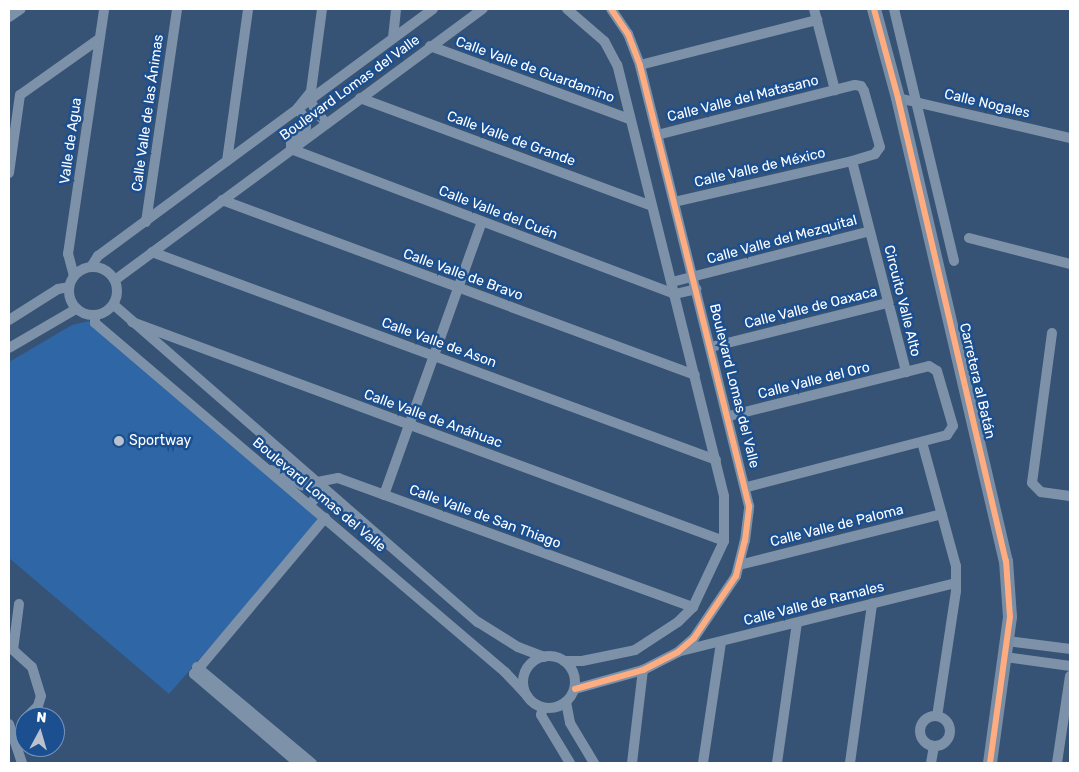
<!DOCTYPE html>
<meta charset="utf-8">
<style>
body{margin:0}
#map{position:relative;width:1079px;height:772px;overflow:hidden;background:#365274;font-family:Rubik,sans-serif}
div>[style]{position:absolute}
.green>*{inset:0;background:#2f66a5}
.street>*{height:10px;margin:-5px;padding:0 5px;transform-origin:5px;border-radius:5px;background:#7d92a8}
.street>.ring{margin:-5px;padding:0;box-sizing:content-box;background:none;border:10px solid #7d92a8;border-radius:50%}
.secondary>*{height:14px;margin:-7px;padding:0 7px;transform-origin:7px;border-radius:7px;background:#798da4}
.cycleway>*{height:6px;margin:-3px;padding:0 3px;transform-origin:3px;border-radius:3px;background:#ffac80}
.dots>*{width:14px;height:14px;translate:-50% -50%;box-sizing:border-box;border:2px solid #1b4f8f;border-radius:50%}
span{translate:-50% -50%;white-space:nowrap;text-align:center;line-height:1.15;-webkit-text-stroke:5px #1b4f8f;paint-order:stroke}
.street-label{font-size:14px;color:#fff}
.poi-label{font-size:14px;color:#fff}
.left{translate:0 -50%;text-align:left}
.frame{position:absolute;inset:0;border:10px solid #fff;pointer-events:none}
.north{position:absolute;left:15px;top:707px;width:50px;height:50px;box-sizing:border-box;background:#1b4f8f;border:1px solid #7695bc;border-radius:50%;rotate:6deg;font-size:14px;font-weight:700;line-height:20px;text-align:center;color:#fff}
.north::after{content:'';display:block;margin:auto;width:18px;height:22px;background:#b9c2ce;clip-path:polygon(50% 0,100% 100%,50% 72%,0 100%)}
</style>
<div id="map">
<div class="green">
<i style="clip-path:polygon(89px 321px,321px 520px,169px 694px,9px 558px,9px 362px,72px 325px)"></i>
</div>
<div class="street">
<i style="left:322px;top:9px;width:91px;rotate:97.6deg"></i>
<i style="left:310px;top:99px;width:14px;rotate:65deg"></i>
<i style="left:316px;top:112px;width:16px;rotate:47deg"></i>
<i style="left:814px;top:9px;width:84px;rotate:75.5deg"></i>
<i style="left:894px;top:9px;width:259px;rotate:76.6deg"></i>
<i style="left:9px;top:17px;width:14px;rotate:-34deg"></i>
<i style="left:393px;top:38px;width:29px;rotate:-84deg"></i>
<i style="left:430px;top:46px;width:213px;rotate:20.1deg"></i>
<i style="left:640px;top:65px;width:183px;rotate:-14.3deg"></i>
<i style="left:310px;top:93px;width:19px;rotate:129deg"></i>
<i style="left:298px;top:108px;width:15px;rotate:58deg"></i>
<i style="left:306px;top:121px;width:6px;rotate:90deg"></i>
<i style="left:306px;top:127px;width:21px;rotate:137deg"></i>
<i style="left:291px;top:141px;width:8px;rotate:90deg"></i>
<i style="left:291px;top:149px;width:410px;rotate:20.7deg"></i>
<i style="left:675px;top:294px;width:22px;rotate:-13deg"></i>
<i style="left:360px;top:98px;width:311px;rotate:20.3deg"></i>
<i style="left:898px;top:98px;width:177px;rotate:13.1deg"></i>
<i style="left:657px;top:135px;width:204px;rotate:-14.2deg"></i>
<i style="left:855px;top:85px;width:6px;rotate:9deg"></i>
<i style="left:861px;top:86px;width:6px;rotate:59deg"></i>
<i style="left:864px;top:91px;width:58px;rotate:74.1deg"></i>
<i style="left:880px;top:147px;width:9px;rotate:126deg"></i>
<i style="left:875px;top:154px;width:24px;rotate:163deg"></i>
<i style="left:852px;top:161px;width:182px;rotate:167deg"></i>
<i style="left:227px;top:161px;width:153px;rotate:-82.1deg"></i>
<i style="left:852px;top:161px;width:218px;rotate:75.6deg"></i>
<i style="left:9px;top:173px;width:79px;rotate:-82deg"></i>
<i style="left:20px;top:95px;width:97px;rotate:-35.3deg"></i>
<i style="left:222px;top:200px;width:504px;rotate:20.3deg"></i>
<i style="left:146px;top:222px;width:215px;rotate:-81.7deg"></i>
<i style="left:969px;top:238px;width:104px;rotate:14.4deg"></i>
<i style="left:152px;top:252px;width:601px;rotate:20.24deg"></i>
<i class="ring" style="left:69px;top:267px;width:38px;height:38px"></i>
<i style="left:91px;top:267px;width:13px;rotate:-58deg"></i>
<i style="left:98px;top:256px;width:416px;rotate:-36.4deg"></i>
<i style="left:74px;top:276px;width:23px;rotate:-105deg"></i>
<i style="left:68px;top:254px;width:248px;rotate:-81.6deg"></i>
<i style="left:115px;top:280px;width:457px;rotate:-36.4deg"></i>
<i style="left:672px;top:282px;width:204px;rotate:-14.4deg"></i>
<i style="left:114px;top:305px;width:483px;rotate:41.1deg"></i>
<i style="left:478px;top:622px;width:47px;rotate:32deg"></i>
<i style="left:518px;top:647px;width:28px;rotate:21deg"></i>
<i style="left:95px;top:316px;width:7px;rotate:90deg"></i>
<i style="left:95px;top:323px;width:538px;rotate:40.41deg"></i>
<i style="left:505px;top:672px;width:33px;rotate:47deg"></i>
<i style="left:9px;top:320px;width:58px;rotate:-32.3deg"></i>
<i style="left:58px;top:289px;width:11px;rotate:-10deg"></i>
<i style="left:132px;top:322px;width:631px;rotate:20.3deg"></i>
<i style="left:1052px;top:333px;width:151px;rotate:97.6deg"></i>
<i style="left:1032px;top:483px;width:13px;rotate:45deg"></i>
<i style="left:1041px;top:492px;width:29px;rotate:8deg"></i>
<i style="left:711px;top:347px;width:182px;rotate:-14deg"></i>
<i style="left:9px;top:348px;width:78px;rotate:-30.2deg"></i>
<i style="left:729px;top:416px;width:206px;rotate:-14deg"></i>
<i style="left:929px;top:366px;width:9px;rotate:32deg"></i>
<i style="left:937px;top:371px;width:57px;rotate:73.8deg"></i>
<i style="left:953px;top:426px;width:11px;rotate:124deg"></i>
<i style="left:947px;top:435px;width:207px;rotate:165.4deg"></i>
<i style="left:922px;top:442px;width:129px;rotate:74.7deg"></i>
<i style="left:956px;top:566px;width:25px;rotate:90deg"></i>
<i style="left:956px;top:591px;width:126px;rotate:98.6deg"></i>
<i style="left:270px;top:470px;width:10px;rotate:11deg"></i>
<i style="left:280px;top:472px;width:26px;rotate:31deg"></i>
<i style="left:302px;top:485px;width:37px;rotate:-11deg"></i>
<i style="left:338px;top:478px;width:378px;rotate:20deg"></i>
<i style="left:384px;top:495px;width:290px;rotate:-70.3deg"></i>
<i style="left:309px;top:505px;width:22px;rotate:-47deg"></i>
<i style="left:739px;top:565px;width:209px;rotate:-14.1deg"></i>
<i style="left:19px;top:604px;width:46px;rotate:97.4deg"></i>
<i style="left:13px;top:650px;width:25px;rotate:42deg"></i>
<i style="left:32px;top:667px;width:30px;rotate:73deg"></i>
<i style="left:41px;top:696px;width:10px;rotate:107deg"></i>
<i style="left:38px;top:706px;width:16px;rotate:135deg"></i>
<i style="left:1007px;top:641px;width:64px;rotate:7.2deg"></i>
<i style="left:681px;top:651px;width:283px;rotate:-13.9deg"></i>
<i class="ring" style="left:523px;top:656px;width:42px;height:42px"></i>
<i style="left:1005px;top:657px;width:66px;rotate:7.9deg"></i>
<i style="left:564px;top:661px;width:18px"></i>
<i style="left:582px;top:661px;width:54px;rotate:-11.7deg"></i>
<i style="left:635px;top:650px;width:51px;rotate:-33.1deg"></i>
<i style="left:678px;top:622px;width:21px;rotate:-45deg"></i>
<i style="left:693px;top:607px;width:73px;rotate:-64.8deg"></i>
<i style="left:724px;top:541px;width:45px;rotate:-90deg"></i>
<i style="left:724px;top:496px;width:444px;rotate:-103.9deg"></i>
<i style="left:617px;top:65px;width:27px;rotate:-118deg"></i>
<i style="left:604px;top:41px;width:49px;rotate:-139.1deg"></i>
<i style="left:197px;top:667px;width:150px;rotate:39.9deg"></i>
<i style="left:575px;top:689px;width:71px;rotate:-15.6deg"></i>
<i style="left:643px;top:670px;width:39px;rotate:-27deg"></i>
<i style="left:678px;top:652px;width:21px;rotate:-41deg"></i>
<i style="left:694px;top:638px;width:75px;rotate:-55.9deg"></i>
<i style="left:736px;top:576px;width:36px;rotate:-76deg"></i>
<i style="left:745px;top:541px;width:35px;rotate:-83deg"></i>
<i style="left:749px;top:506px;width:454px;rotate:-103.9deg"></i>
<i style="left:640px;top:65px;width:33px;rotate:-111deg"></i>
<i style="left:628px;top:34px;width:30px;rotate:-124deg"></i>
<i style="left:566px;top:702px;width:21px;rotate:79deg"></i>
<i style="left:570px;top:723px;width:47px;rotate:59deg"></i>
<i style="left:543px;top:708px;width:7px;rotate:106deg"></i>
<i style="left:541px;top:715px;width:56px;rotate:58.9deg"></i>
<i class="ring" style="left:920px;top:716px;width:20px;height:20px"></i>
<i style="left:9px;top:724px;width:41px;rotate:71.6deg"></i>
<i style="left:298px;top:763px;width:137px;rotate:-139.4deg"></i>
<i style="left:194px;top:674px;width:204px;rotate:-50deg"></i>
<i style="left:632px;top:763px;width:94px;rotate:-83.3deg"></i>
<i style="left:703px;top:763px;width:122px;rotate:-81.5deg"></i>
<i style="left:777px;top:763px;width:141px;rotate:-81.9deg"></i>
<i style="left:850px;top:763px;width:161px;rotate:-82.1deg"></i>
<i style="left:931px;top:763px;width:17px;rotate:-80deg"></i>
<i style="left:1057px;top:763px;width:88px;rotate:-81.5deg"></i>
</div>
<div class="secondary">
<i style="left:874px;top:9px;width:92px;rotate:74.9deg"></i>
<i style="left:898px;top:98px;width:475px;rotate:76.9deg"></i>
<i style="left:1006px;top:561px;width:56px;rotate:85.9deg"></i>
<i style="left:1010px;top:617px;width:147px;rotate:97.8deg"></i>
</div>
<div class="cycleway">
<i style="left:874px;top:9px;width:92px;rotate:74.9deg"></i>
<i style="left:898px;top:98px;width:475px;rotate:76.9deg"></i>
<i style="left:1006px;top:561px;width:56px;rotate:85.9deg"></i>
<i style="left:1010px;top:617px;width:147px;rotate:97.8deg"></i>
<i style="left:575px;top:689px;width:71px;rotate:-15.6deg"></i>
<i style="left:643px;top:670px;width:39px;rotate:-27deg"></i>
<i style="left:678px;top:652px;width:21px;rotate:-41deg"></i>
<i style="left:694px;top:638px;width:75px;rotate:-55.9deg"></i>
<i style="left:736px;top:576px;width:36px;rotate:-76deg"></i>
<i style="left:745px;top:541px;width:35px;rotate:-83deg"></i>
<i style="left:749px;top:506px;width:454px;rotate:-103.9deg"></i>
<i style="left:640px;top:65px;width:33px;rotate:-111deg"></i>
<i style="left:628px;top:34px;width:30px;rotate:-124deg"></i>
</div>
<div class="dots">
<i style="left:119px;top:441px;background:#b9c2ce"></i>
</div>
<div class="street-label">
<span style="left:535px;top:70px;rotate:20deg">Calle Valle de Guardamino</span>
<span style="left:350px;top:88px;rotate:-36deg">Boulevard Lomas del Valle</span>
<span style="left:743px;top:99px;rotate:-14deg">Calle Valle del Matasano</span>
<span style="left:987px;top:104px;rotate:13deg">Calle Nogales</span>
<span style="left:148px;top:113px;rotate:-82deg">Calle Valle de las Ánimas</span>
<span style="left:511px;top:139px;rotate:20deg">Calle Valle de Grande</span>
<span style="left:71px;top:141px;rotate:-82deg">Valle de Agua</span>
<span style="left:760px;top:168px;rotate:-13deg">Calle Valle de México</span>
<span style="left:498px;top:213px;rotate:21deg">Calle Valle del Cuén</span>
<span style="left:782px;top:240px;rotate:-15deg">Calle Valle del Mezquital</span>
<span style="left:463px;top:275px;rotate:20deg">Calle Valle de Bravo</span>
<span style="left:902px;top:301px;rotate:76deg">Circuito Valle Alto</span>
<span style="left:811px;top:308px;rotate:-14deg">Calle Valle de Oaxaca</span>
<span style="left:439px;top:343px;rotate:20deg">Calle Valle de Ason</span>
<span style="left:814px;top:381px;rotate:-14deg">Calle Valle del Oro</span>
<span style="left:977px;top:381px;rotate:77deg">Carretera al Batán</span>
<span style="left:734px;top:386px;rotate:76deg">Boulevard Lomas del Valle</span>
<span style="left:433px;top:419px;rotate:20deg">Calle Valle de Anáhuac</span>
<span style="left:319px;top:495px;rotate:40deg">Boulevard Lomas del Valle</span>
<span style="left:485px;top:517px;rotate:20deg">Calle Valle de San Thiago</span>
<span style="left:837px;top:526px;rotate:-14deg">Calle Valle de Paloma</span>
<span style="left:814px;top:604px;rotate:-14deg">Calle Valle de Ramales</span>
</div>
<div class="poi-label">
<span class="left" style="left:129px;top:441px">Sportway</span>
</div>
<div class="frame"></div>
<div class="north">N</div>
</div>
